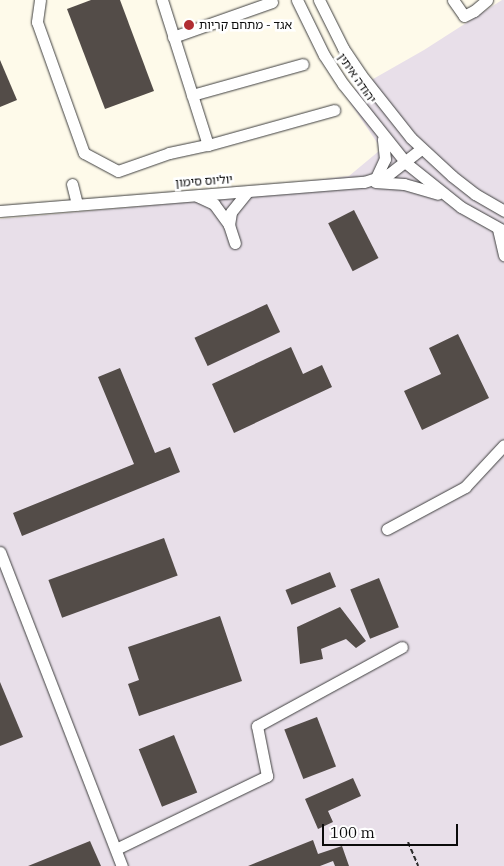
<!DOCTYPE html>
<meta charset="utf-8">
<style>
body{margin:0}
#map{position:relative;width:504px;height:866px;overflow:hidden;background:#fefaea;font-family:"IBM Plex Serif","Noto Sans Hebrew",serif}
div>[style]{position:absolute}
.industrial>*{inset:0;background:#e8dfe9}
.building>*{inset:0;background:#534c48;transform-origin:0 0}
.path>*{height:2px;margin-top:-1px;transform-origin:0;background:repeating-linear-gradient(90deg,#2d2d2d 0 5px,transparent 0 7.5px)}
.roads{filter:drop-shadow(0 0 1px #3e3e3e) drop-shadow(0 0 1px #3e3e3e)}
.minor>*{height:11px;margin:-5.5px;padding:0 5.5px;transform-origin:5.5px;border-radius:5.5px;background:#fff}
.dots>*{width:14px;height:14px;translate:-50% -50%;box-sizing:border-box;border:2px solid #fff;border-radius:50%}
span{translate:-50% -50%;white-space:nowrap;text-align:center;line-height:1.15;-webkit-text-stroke:5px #fff;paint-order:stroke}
.poi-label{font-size:12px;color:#0b0b0b}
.left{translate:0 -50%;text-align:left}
.street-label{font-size:12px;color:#0b0b0b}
.scale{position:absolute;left:322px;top:824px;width:136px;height:22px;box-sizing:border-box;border:2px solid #0b0b0b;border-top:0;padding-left:6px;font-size:15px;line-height:18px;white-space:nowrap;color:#0b0b0b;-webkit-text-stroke:4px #fff;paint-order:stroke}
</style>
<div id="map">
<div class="industrial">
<i style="clip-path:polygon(502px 0,504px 0,504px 866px,0 866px,0 219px,199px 201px,270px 186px,349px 176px,379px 151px,378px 144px,345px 95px,424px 50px)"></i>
</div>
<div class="building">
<i style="clip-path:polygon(91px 0,120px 0,154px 91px,105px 109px,67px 9px)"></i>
<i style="clip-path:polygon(0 60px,17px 100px,0 107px)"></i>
<i style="left:354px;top:210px;width:54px;height:29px;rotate:63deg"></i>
<i style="left:267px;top:304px;width:31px;height:80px;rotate:65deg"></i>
<i style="clip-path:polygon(458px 334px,489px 398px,422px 430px,404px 391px,441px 374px,429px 348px)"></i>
<i style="clip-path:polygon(291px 347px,303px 374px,322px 365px,332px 387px,234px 433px,212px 384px)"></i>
<i style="clip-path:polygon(120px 368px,155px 453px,170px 447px,180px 472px,22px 536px,13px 513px,134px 464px,98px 377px)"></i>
<i style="left:164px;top:538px;width:40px;height:123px;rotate:70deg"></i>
<i style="left:330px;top:572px;width:16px;height:48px;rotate:68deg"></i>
<i style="left:379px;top:578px;width:53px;height:31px;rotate:68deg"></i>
<i style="clip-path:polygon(340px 607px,366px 641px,356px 648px,346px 639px,321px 649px,323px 659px,300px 664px,297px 627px)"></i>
<i style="clip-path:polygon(220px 616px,242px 681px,139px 716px,128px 684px,139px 680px,128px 647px)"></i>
<i style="clip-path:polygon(0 682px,23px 737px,0 746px)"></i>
<i style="left:317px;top:717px;width:53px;height:35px;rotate:69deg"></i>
<i style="left:174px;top:735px;width:62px;height:38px;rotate:68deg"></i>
<i style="clip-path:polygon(353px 778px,361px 796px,328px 811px,333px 822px,318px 829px,305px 799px)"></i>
<i style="clip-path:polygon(313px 840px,318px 854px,342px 846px,349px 866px,335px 866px,333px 861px,320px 866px,248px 866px)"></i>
<i style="clip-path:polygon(90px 841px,101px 866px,28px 866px)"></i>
</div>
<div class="path">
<i style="left:408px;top:842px;width:26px;rotate:67deg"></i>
</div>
<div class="roads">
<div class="minor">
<i style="left:40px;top:0;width:22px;rotate:98deg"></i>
<i style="left:37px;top:22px;width:139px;rotate:70.3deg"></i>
<i style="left:84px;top:153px;width:38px;rotate:28deg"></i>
<i style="left:118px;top:171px;width:54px;rotate:-19.4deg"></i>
<i style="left:169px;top:153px;width:40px;rotate:-12deg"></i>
<i style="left:208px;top:145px;width:131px;rotate:-15.5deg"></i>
<i style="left:162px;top:0;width:152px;rotate:72.4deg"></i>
<i style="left:297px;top:0;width:61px;rotate:63.9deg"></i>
<i style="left:324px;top:55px;width:35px;rotate:57deg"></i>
<i style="left:343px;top:84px;width:101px;rotate:51.4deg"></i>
<i style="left:406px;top:163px;width:70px;rotate:38.7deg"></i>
<i style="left:461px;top:207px;width:49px;rotate:29.2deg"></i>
<i style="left:319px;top:0;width:54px;rotate:63.4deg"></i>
<i style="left:343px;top:48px;width:32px;rotate:56deg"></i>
<i style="left:361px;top:75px;width:80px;rotate:51.6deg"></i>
<i style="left:411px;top:138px;width:56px;rotate:42.8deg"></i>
<i style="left:452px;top:176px;width:29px;rotate:38deg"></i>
<i style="left:475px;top:194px;width:34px;rotate:30deg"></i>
<i style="left:453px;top:0;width:19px;rotate:55deg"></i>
<i style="left:464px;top:16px;width:11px;rotate:-27deg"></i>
<i style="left:474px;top:11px;width:17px;rotate:-40deg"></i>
<i style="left:173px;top:37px;width:105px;rotate:-19.5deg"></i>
<i style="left:192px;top:95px;width:115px;rotate:-15.6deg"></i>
<i style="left:375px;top:180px;width:23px;rotate:-65deg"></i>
<i style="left:385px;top:159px;width:20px;rotate:-96deg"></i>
<i style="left:375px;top:182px;width:29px;rotate:4deg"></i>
<i style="left:404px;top:184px;width:35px;rotate:16deg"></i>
<i style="left:72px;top:184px;width:21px;rotate:76deg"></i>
<i style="left:197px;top:196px;width:19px;rotate:25deg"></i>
<i style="left:214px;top:204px;width:26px;rotate:54deg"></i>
<i style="left:229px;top:225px;width:13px;rotate:-81deg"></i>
<i style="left:231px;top:212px;width:26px;rotate:-51deg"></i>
<i style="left:0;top:211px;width:365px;rotate:-4.6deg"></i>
<i style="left:364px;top:182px;width:26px;rotate:-18deg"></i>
<i style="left:389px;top:174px;width:41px;rotate:-38deg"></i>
<i style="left:229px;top:225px;width:19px;rotate:72deg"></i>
<i style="left:498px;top:229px;width:27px;rotate:77deg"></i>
<i style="left:387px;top:529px;width:89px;rotate:-28.3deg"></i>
<i style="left:465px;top:487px;width:57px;rotate:-47.1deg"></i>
<i style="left:0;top:552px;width:337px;rotate:68.8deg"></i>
<i style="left:116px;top:849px;width:168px;rotate:-25.8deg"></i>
<i style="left:267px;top:776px;width:51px;rotate:-101.3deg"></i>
<i style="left:257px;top:726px;width:165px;rotate:-28.6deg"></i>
</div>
</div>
<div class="dots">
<i style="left:189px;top:25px;background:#b12d32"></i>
</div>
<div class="poi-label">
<span class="left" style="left:199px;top:25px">אגד - מתחם קריות</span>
</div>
<div class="street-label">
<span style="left:357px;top:78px;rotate:55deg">יהודה איתין</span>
<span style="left:204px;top:181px;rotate:-4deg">יוליוס סימון</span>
</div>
<div class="scale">100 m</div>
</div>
